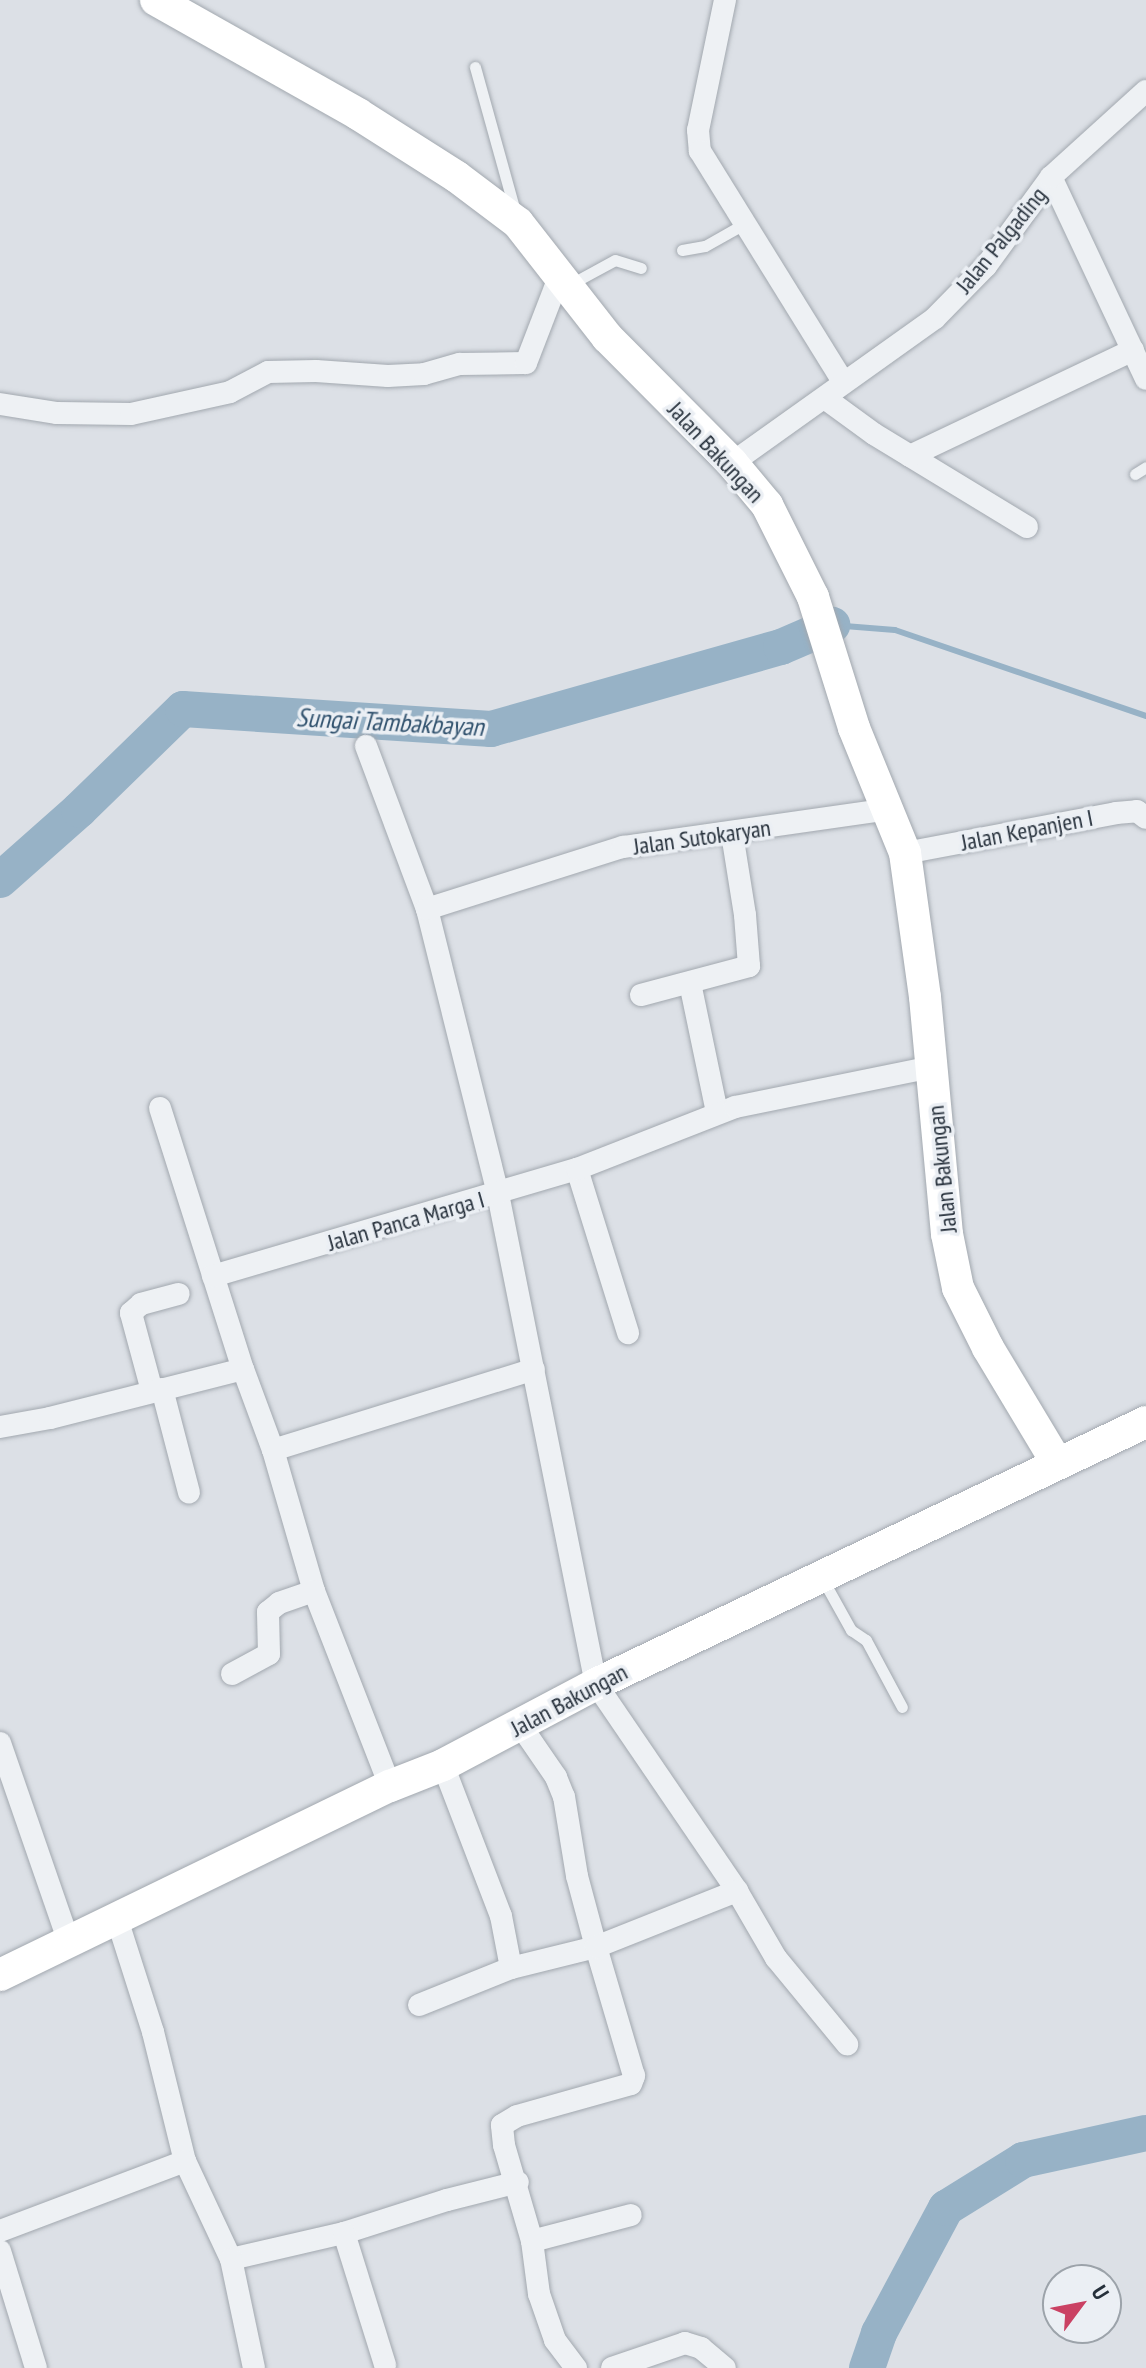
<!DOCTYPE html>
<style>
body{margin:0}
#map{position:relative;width:1146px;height:2368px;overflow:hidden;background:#dce0e6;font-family:"PT Sans Narrow",sans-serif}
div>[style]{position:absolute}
.stream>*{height:6px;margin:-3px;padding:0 3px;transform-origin:3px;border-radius:3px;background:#97b2c6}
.river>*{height:36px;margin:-18px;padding:0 18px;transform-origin:18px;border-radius:18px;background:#97b2c6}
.roads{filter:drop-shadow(0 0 2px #a2a8af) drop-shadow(0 0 2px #a2a8af)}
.lane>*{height:11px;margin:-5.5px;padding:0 5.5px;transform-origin:5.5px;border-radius:5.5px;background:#eef1f4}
.street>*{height:22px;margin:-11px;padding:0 11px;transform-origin:11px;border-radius:11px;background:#eef1f4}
.secondary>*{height:32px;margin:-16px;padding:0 16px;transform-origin:16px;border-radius:16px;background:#fff}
span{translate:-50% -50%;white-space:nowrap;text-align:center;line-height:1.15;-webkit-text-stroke:7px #ebeff4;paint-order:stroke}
.street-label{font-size:24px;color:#26303b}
.water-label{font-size:26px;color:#31526e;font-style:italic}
.north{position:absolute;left:1042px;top:2264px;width:80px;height:80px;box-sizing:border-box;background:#ebeff4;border:2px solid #9ca3aa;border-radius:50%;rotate:58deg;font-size:22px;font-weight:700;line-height:32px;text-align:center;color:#26303b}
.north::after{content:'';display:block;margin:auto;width:28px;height:36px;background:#ca4163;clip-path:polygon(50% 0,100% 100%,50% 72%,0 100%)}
</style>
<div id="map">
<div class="stream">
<i style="left:832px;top:625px;width:63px;rotate:4.5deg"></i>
<i style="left:895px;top:630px;width:265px;rotate:18.9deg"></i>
</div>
<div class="river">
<i style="left:0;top:880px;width:106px;rotate:-41.5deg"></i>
<i style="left:79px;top:810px;width:145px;rotate:-44.2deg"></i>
<i style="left:183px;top:709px;width:309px;rotate:3.7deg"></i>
<i style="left:491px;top:729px;width:301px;rotate:-15.8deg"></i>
<i style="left:781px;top:647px;width:56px;rotate:-23.3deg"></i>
<i style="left:867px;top:2368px;width:37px;rotate:-71deg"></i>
<i style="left:879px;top:2333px;width:142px;rotate:-61.8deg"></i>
<i style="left:946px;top:2208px;width:91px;rotate:-31.9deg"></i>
<i style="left:1023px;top:2160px;width:126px;rotate:-12.4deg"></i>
</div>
<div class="roads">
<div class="lane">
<i style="left:475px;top:67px;width:149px;rotate:74.5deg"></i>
<i style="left:682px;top:250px;width:23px;rotate:-10deg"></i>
<i style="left:705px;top:246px;width:45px;rotate:-29.4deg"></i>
<i style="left:569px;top:285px;width:52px;rotate:-28.5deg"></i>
<i style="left:615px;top:260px;width:27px;rotate:17deg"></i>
<i style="left:1135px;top:474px;width:13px;rotate:-32deg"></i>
<i style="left:822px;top:1578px;width:60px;rotate:60.9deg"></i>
<i style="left:851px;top:1630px;width:18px;rotate:34deg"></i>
<i style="left:866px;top:1640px;width:76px;rotate:61.8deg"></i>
</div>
<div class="street">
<i style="left:725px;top:0;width:133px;rotate:101.7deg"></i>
<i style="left:698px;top:130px;width:21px;rotate:85deg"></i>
<i style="left:700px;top:151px;width:272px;rotate:58.2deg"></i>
<i style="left:1051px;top:177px;width:223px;rotate:64.8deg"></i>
<i style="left:826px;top:399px;width:59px;rotate:36.1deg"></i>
<i style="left:874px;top:434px;width:179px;rotate:31.3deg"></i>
<i style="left:0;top:404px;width:58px;rotate:9deg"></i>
<i style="left:57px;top:413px;width:74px;rotate:0.8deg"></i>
<i style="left:131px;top:414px;width:101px;rotate:-12.5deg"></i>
<i style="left:230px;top:392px;width:43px;rotate:-27.8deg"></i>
<i style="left:268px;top:372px;width:48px;rotate:-1.2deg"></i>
<i style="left:316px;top:371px;width:72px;rotate:4deg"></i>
<i style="left:388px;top:376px;width:36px;rotate:-3deg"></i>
<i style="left:424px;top:374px;width:37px;rotate:-16deg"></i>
<i style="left:460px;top:364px;width:66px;rotate:-0.9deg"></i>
<i style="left:526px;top:363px;width:94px;rotate:-68.9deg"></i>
<i style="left:910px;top:456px;width:247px;rotate:-25.4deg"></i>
<i style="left:732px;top:463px;width:249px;rotate:-35.5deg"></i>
<i style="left:935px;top:318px;width:73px;rotate:-45.6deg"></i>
<i style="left:986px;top:266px;width:110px;rotate:-53.9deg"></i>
<i style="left:1051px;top:177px;width:128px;rotate:-42.2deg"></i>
<i style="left:366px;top:746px;width:174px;rotate:69.5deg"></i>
<i style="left:427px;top:909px;width:294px;rotate:76deg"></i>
<i style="left:498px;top:1194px;width:500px;rotate:78.7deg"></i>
<i style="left:596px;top:1684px;width:250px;rotate:55.7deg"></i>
<i style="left:737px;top:1891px;width:78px;rotate:59.8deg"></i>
<i style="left:776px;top:1958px;width:112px;rotate:50.5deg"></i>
<i style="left:905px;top:853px;width:215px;rotate:-10.7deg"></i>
<i style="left:1116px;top:813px;width:21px;rotate:-5deg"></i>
<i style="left:1137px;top:811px;width:11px;rotate:38deg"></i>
<i style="left:427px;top:909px;width:206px;rotate:-17.6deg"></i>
<i style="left:623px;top:847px;width:270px;rotate:-8.1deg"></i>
<i style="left:690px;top:983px;width:132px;rotate:78.2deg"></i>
<i style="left:641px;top:995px;width:112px;rotate:-15deg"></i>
<i style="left:749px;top:966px;width:51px;rotate:-94.5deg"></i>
<i style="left:745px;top:915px;width:82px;rotate:-99.1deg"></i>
<i style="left:160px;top:1108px;width:274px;rotate:72.4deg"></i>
<i style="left:243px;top:1369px;width:86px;rotate:69.7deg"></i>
<i style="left:273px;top:1450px;width:147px;rotate:73.8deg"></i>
<i style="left:314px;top:1591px;width:209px;rotate:68.7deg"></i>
<i style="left:577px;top:1169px;width:172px;rotate:72.7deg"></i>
<i style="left:213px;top:1276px;width:379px;rotate:-16.4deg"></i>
<i style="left:577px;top:1169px;width:170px;rotate:-21.4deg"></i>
<i style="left:735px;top:1107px;width:200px;rotate:-11.5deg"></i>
<i style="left:162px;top:1389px;width:107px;rotate:75.4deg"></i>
<i style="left:152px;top:1391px;width:81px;rotate:-105.1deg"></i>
<i style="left:131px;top:1313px;width:13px;rotate:-42deg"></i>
<i style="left:141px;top:1304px;width:39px;rotate:-15deg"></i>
<i style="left:0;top:1427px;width:51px;rotate:-10.2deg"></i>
<i style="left:50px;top:1418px;width:199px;rotate:-14.2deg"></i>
<i style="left:273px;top:1450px;width:273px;rotate:-17.2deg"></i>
<i style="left:232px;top:1674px;width:42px;rotate:-28.4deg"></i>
<i style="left:269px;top:1654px;width:42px;rotate:-91.4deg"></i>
<i style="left:268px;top:1612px;width:14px;rotate:-39deg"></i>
<i style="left:279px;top:1603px;width:37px;rotate:-19deg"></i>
<i style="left:0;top:1743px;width:211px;rotate:70.9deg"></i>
<i style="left:443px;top:1765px;width:162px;rotate:69deg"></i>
<i style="left:501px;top:1916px;width:53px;rotate:79.1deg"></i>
<i style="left:117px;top:1919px;width:119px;rotate:72.3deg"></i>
<i style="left:153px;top:2032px;width:133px;rotate:76.1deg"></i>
<i style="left:185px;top:2161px;width:108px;rotate:64.9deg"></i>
<i style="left:231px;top:2259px;width:116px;rotate:-13deg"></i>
<i style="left:344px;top:2233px;width:108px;rotate:-17.8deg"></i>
<i style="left:447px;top:2200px;width:73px;rotate:-14.2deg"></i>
<i style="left:419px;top:2005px;width:99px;rotate:-21.9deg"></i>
<i style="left:511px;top:1968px;width:88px;rotate:-13.9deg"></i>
<i style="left:596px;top:1947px;width:73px;rotate:-105deg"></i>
<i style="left:577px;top:1876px;width:80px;rotate:-99.3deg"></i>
<i style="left:564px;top:1797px;width:22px;rotate:-112deg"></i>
<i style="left:556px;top:1777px;width:62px;rotate:-124.5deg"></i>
<i style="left:0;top:2231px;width:198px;rotate:-20.7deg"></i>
<i style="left:344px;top:2233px;width:138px;rotate:72.7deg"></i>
<i style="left:532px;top:2241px;width:102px;rotate:-14.7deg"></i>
<i style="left:0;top:2251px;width:122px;rotate:72.9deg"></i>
<i style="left:231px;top:2259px;width:111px;rotate:78.1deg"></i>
<i style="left:576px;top:2368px;width:35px;rotate:-127deg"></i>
<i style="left:555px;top:2340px;width:49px;rotate:-109.2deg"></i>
<i style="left:539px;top:2294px;width:53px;rotate:-97.5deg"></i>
<i style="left:532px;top:2241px;width:100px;rotate:-106.3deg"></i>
<i style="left:504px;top:2145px;width:20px;rotate:-96deg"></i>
<i style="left:502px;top:2125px;width:17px;rotate:-31deg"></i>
<i style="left:517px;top:2116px;width:118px;rotate:-15.7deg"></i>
<i style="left:631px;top:2084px;width:9px;rotate:-69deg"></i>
<i style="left:634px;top:2076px;width:134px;rotate:-106.4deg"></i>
<i style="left:596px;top:1947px;width:152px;rotate:-21.7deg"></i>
<i style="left:612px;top:2368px;width:77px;rotate:-18.9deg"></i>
<i style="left:685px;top:2343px;width:17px;rotate:17deg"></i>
<i style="left:701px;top:2348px;width:31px;rotate:40deg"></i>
</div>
<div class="secondary">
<i style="left:156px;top:0;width:232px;rotate:29.4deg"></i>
<i style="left:358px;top:114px;width:117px;rotate:32.5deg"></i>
<i style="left:457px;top:177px;width:76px;rotate:37deg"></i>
<i style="left:518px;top:223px;width:145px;rotate:52deg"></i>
<i style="left:607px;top:337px;width:177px;rotate:45.2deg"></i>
<i style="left:732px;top:463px;width:55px;rotate:50.2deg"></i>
<i style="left:767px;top:505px;width:103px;rotate:63.4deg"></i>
<i style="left:813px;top:597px;width:137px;rotate:72.6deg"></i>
<i style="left:854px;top:728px;width:135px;rotate:67.8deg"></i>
<i style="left:905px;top:853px;width:145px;rotate:82.1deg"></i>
<i style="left:925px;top:997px;width:238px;rotate:84.7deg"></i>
<i style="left:947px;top:1234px;width:55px;rotate:78.5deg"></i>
<i style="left:958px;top:1288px;width:67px;rotate:63.4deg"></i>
<i style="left:988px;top:1348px;width:134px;rotate:59deg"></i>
<i style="left:0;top:1975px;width:433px;rotate:-25.9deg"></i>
<i style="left:390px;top:1786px;width:57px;rotate:-21.6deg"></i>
<i style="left:443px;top:1765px;width:173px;rotate:-27.9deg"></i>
<i style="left:596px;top:1684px;width:609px;rotate:-25.47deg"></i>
</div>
</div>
<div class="street-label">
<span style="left:1001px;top:240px;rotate:-51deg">Jalan Palgading</span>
<span style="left:716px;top:452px;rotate:47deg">Jalan Bakungan</span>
<span style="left:1027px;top:830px;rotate:-11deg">Jalan Kepanjen I</span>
<span style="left:702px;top:837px;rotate:-8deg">Jalan Sutokaryan</span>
<span style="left:942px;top:1169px;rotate:-96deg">Jalan Bakungan</span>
<span style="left:406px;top:1221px;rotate:-16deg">Jalan Panca Marga I</span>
<span style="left:569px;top:1700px;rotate:-28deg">Jalan Bakungan</span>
</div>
<div class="water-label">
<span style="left:390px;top:722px;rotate:3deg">Sungai Tambakbayan</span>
</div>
<div class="north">U</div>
</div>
